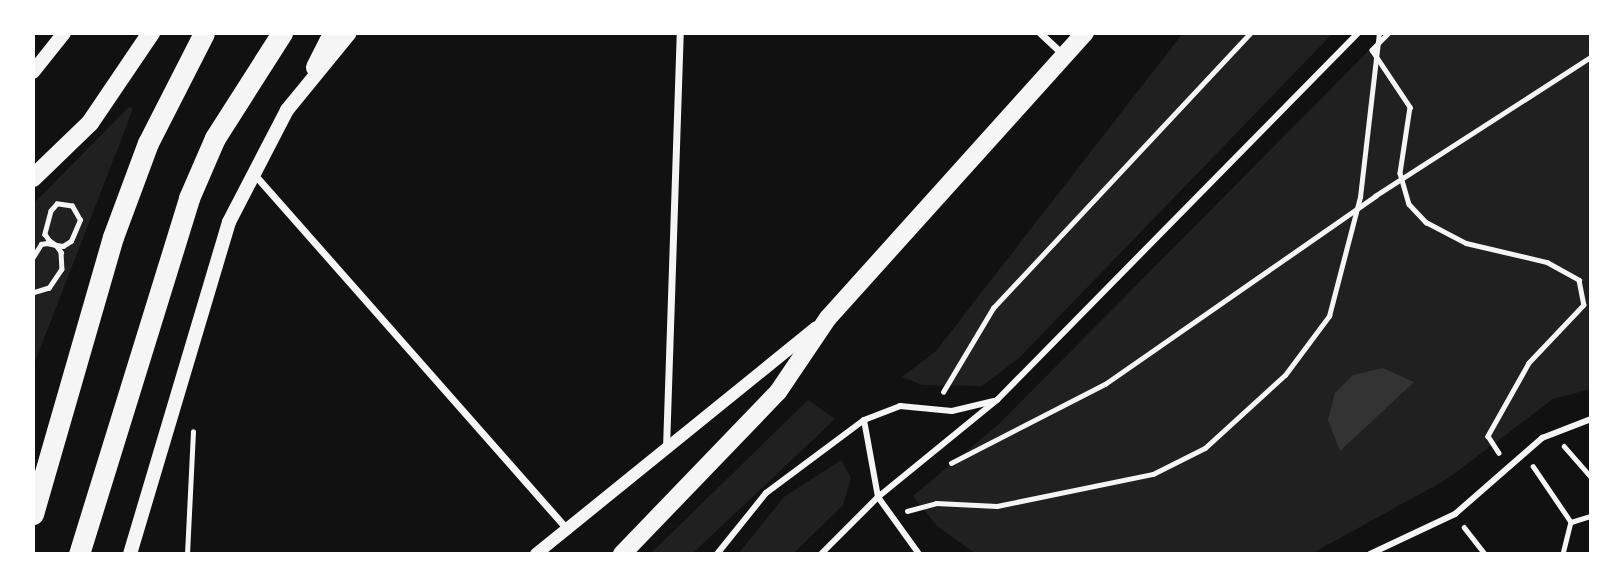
<!DOCTYPE html>
<style>
body{margin:0}
#map{position:relative;width:1624px;height:587px;overflow:hidden;background:#111;font-family:"Source Serif 4",serif}
div>[style]{position:absolute}
.green>*{inset:0;background:#202020}
.water>*{inset:0;background:#333}
.path>*{height:4.5px;margin:-2.25px;padding:0 2.25px;transform-origin:2.25px;border-radius:2.25px;background:#f5f5f5}
.service>*{height:5px;margin:-2.5px;padding:0 2.5px;transform-origin:2.5px;border-radius:2.5px;background:#f5f5f5}
.pedestrian>*{height:6px;margin:-3px;padding:0 3px;transform-origin:3px;border-radius:3px;background:#f5f5f5}
.minor>*{height:7px;margin:-3.5px;padding:0 3.5px;transform-origin:3.5px;border-radius:3.5px;background:#f5f5f5}
.tertiary>*{height:12px;margin:-6px;padding:0 6px;transform-origin:6px;border-radius:6px;background:#f5f5f5}
.secondary>*{height:14px;margin:-7px;padding:0 7px;transform-origin:7px;border-radius:7px;background:#f5f5f5}
.primary>*{height:18px;margin:-9px;padding:0 9px;transform-origin:9px;border-radius:9px;background:#f5f5f5}
.motorway>*{height:21px;margin:-10.5px;padding:0 10.5px;transform-origin:10.5px;border-radius:10.5px;background:#f5f5f5}
span{translate:-50% -50%;white-space:nowrap;text-align:center;line-height:1.15;-webkit-text-stroke:6px #fff;paint-order:stroke}
.frame{position:absolute;inset:0;border:35px solid #fff;pointer-events:none}
</style>
<div id="map">
<div class="green">
<i style="clip-path:polygon(1183px 33px,1333px 33px,1019px 358px,982px 386px,922px 385px,902px 377px,936px 351px)"></i>
<i style="clip-path:polygon(1386px 33px,1591px 33px,1591px 389px,1553px 399px,1447px 479px,1311px 554px,976px 554px,937px 526px,913px 496px,1000px 423px)"></i>
<i style="clip-path:polygon(129px 107px,133px 109px,33px 367px,33px 204px)"></i>
<i style="clip-path:polygon(808px 400px,835px 419px,692px 554px,650px 554px)"></i>
<i style="clip-path:polygon(841px 460px,851px 478px,843px 505px,793px 554px,738px 554px,784px 497px)"></i>
</div>
<div class="water">
<i style="clip-path:polygon(1383px 368px,1414px 382px,1340px 451px,1328px 420px,1335px 393px,1353px 375px)"></i>
</div>
<div class="path">
<i style="left:1389px;top:33px;width:24px;rotate:135deg"></i>
<i style="left:1372px;top:50px;width:69px;rotate:56.3deg"></i>
<i style="left:1410px;top:107px;width:67px;rotate:98.6deg"></i>
<i style="left:1400px;top:173px;width:32px;rotate:74deg"></i>
<i style="left:1409px;top:204px;width:25px;rotate:47deg"></i>
<i style="left:1426px;top:222px;width:45px;rotate:27.7deg"></i>
<i style="left:1466px;top:243px;width:83px;rotate:13.2deg"></i>
<i style="left:1547px;top:262px;width:37px;rotate:29deg"></i>
<i style="left:1579px;top:280px;width:25px;rotate:79deg"></i>
<i style="left:1584px;top:305px;width:80px;rotate:133.5deg"></i>
<i style="left:1529px;top:363px;width:84px;rotate:119.3deg"></i>
<i style="left:1488px;top:436px;width:20px;rotate:57deg"></i>
<i style="left:33px;top:257px;width:15px;rotate:-58deg"></i>
<i style="left:41px;top:244px;width:6px;rotate:-9deg"></i>
<i style="left:47px;top:243px;width:9px;rotate:13deg"></i>
<i style="left:56px;top:245px;width:7px;rotate:8deg"></i>
<i style="left:63px;top:246px;width:9px;rotate:-32deg"></i>
<i style="left:71px;top:241px;width:23px;rotate:-67deg"></i>
<i style="left:80px;top:220px;width:16px;rotate:-120deg"></i>
<i style="left:72px;top:206px;width:15px;rotate:-172deg"></i>
<i style="left:57px;top:204px;width:9px;rotate:131deg"></i>
<i style="left:51px;top:211px;width:24px;rotate:105deg"></i>
<i style="left:45px;top:234px;width:7px;rotate:56deg"></i>
<i style="left:49px;top:240px;width:9px;rotate:36deg"></i>
<i style="left:56px;top:245px;width:9px;rotate:54deg"></i>
<i style="left:61px;top:252px;width:17px;rotate:87deg"></i>
<i style="left:62px;top:269px;width:23px;rotate:124deg"></i>
<i style="left:49px;top:288px;width:17px;rotate:163deg"></i>
<i style="left:943px;top:392px;width:98px;rotate:-59.2deg"></i>
<i style="left:993px;top:308px;width:376px;rotate:-46.9deg"></i>
<i style="left:1564px;top:446px;width:41px;rotate:48.9deg"></i>
<i style="left:951px;top:463px;width:173px;rotate:-27.2deg"></i>
<i style="left:1105px;top:384px;width:329px;rotate:-34.8deg"></i>
<i style="left:1375px;top:196px;width:257px;rotate:-32.8deg"></i>
<i style="left:1533px;top:466px;width:68px;rotate:55.8deg"></i>
<i style="left:1571px;top:522px;width:33px;rotate:104deg"></i>
<i style="left:907px;top:511px;width:30px;rotate:-15deg"></i>
<i style="left:936px;top:503px;width:61px;rotate:2.8deg"></i>
<i style="left:997px;top:506px;width:159px;rotate:-11.6deg"></i>
<i style="left:1153px;top:474px;width:58px;rotate:-26.6deg"></i>
<i style="left:1205px;top:448px;width:108px;rotate:-42.4deg"></i>
<i style="left:1285px;top:375px;width:74px;rotate:-53.3deg"></i>
<i style="left:1329px;top:316px;width:123px;rotate:-75.4deg"></i>
<i style="left:1360px;top:197px;width:165px;rotate:-83.4deg"></i>
<i style="left:1571px;top:522px;width:21px;rotate:-17deg"></i>
<i style="left:1464px;top:527px;width:34px;rotate:52deg"></i>
</div>
<div class="service">
<i style="left:187px;top:554px;width:123px;rotate:-87.2deg"></i>
</div>
<div class="pedestrian">
<i style="left:864px;top:420px;width:78px;rotate:79.7deg"></i>
<i style="left:878px;top:497px;width:70px;rotate:54.3deg"></i>
<i style="left:717px;top:554px;width:78px;rotate:-51.2deg"></i>
<i style="left:766px;top:493px;width:122px;rotate:-36.7deg"></i>
<i style="left:864px;top:420px;width:39px;rotate:-21deg"></i>
<i style="left:900px;top:406px;width:52px;rotate:5.5deg"></i>
<i style="left:952px;top:411px;width:43px;rotate:-13.4deg"></i>
<i style="left:821px;top:554px;width:81px;rotate:-45deg"></i>
<i style="left:878px;top:497px;width:154px;rotate:-39.2deg"></i>
<i style="left:997px;top:400px;width:515px;rotate:-45.47deg"></i>
<i style="left:1370px;top:554px;width:94px;rotate:-25.2deg"></i>
<i style="left:1455px;top:514px;width:116px;rotate:-41.1deg"></i>
<i style="left:1542px;top:438px;width:53px;rotate:-21.2deg"></i>
</div>
<div class="minor">
<i style="left:1040px;top:33px;width:33px;rotate:43deg"></i>
<i style="left:254px;top:174px;width:475px;rotate:48.6deg"></i>
<i style="left:666px;top:448px;width:415px;rotate:-88.1deg"></i>
</div>
<div class="tertiary">
<i style="left:536px;top:554px;width:360px;rotate:-39deg"></i>
</div>
<div class="secondary">
<i style="left:33px;top:72px;width:50px;rotate:-51.5deg"></i>
<i style="left:130px;top:554px;width:346px;rotate:-73.4deg"></i>
<i style="left:229px;top:222px;width:126px;rotate:-62.6deg"></i>
<i style="left:287px;top:110px;width:99px;rotate:-50.7deg"></i>
</div>
<div class="primary">
<i style="left:33px;top:178px;width:79px;rotate:-44deg"></i>
<i style="left:90px;top:123px;width:109px;rotate:-55.9deg"></i>
<i style="left:622px;top:554px;width:225px;rotate:-46.1deg"></i>
<i style="left:778px;top:392px;width:89px;rotate:-56deg"></i>
<i style="left:828px;top:318px;width:384px;rotate:-48deg"></i>
</div>
<div class="motorway">
<i style="left:316px;top:67px;width:38px;rotate:-63deg"></i>
<i style="left:33px;top:514px;width:288px;rotate:-73.9deg"></i>
<i style="left:113px;top:237px;width:100px;rotate:-69.6deg"></i>
<i style="left:148px;top:143px;width:123px;rotate:-63deg"></i>
<i style="left:79px;top:554px;width:373px;rotate:-72.8deg"></i>
<i style="left:189px;top:198px;width:65px;rotate:-66.6deg"></i>
<i style="left:215px;top:138px;width:125px;rotate:-57.5deg"></i>
</div>
<div class="frame"></div>
</div>
